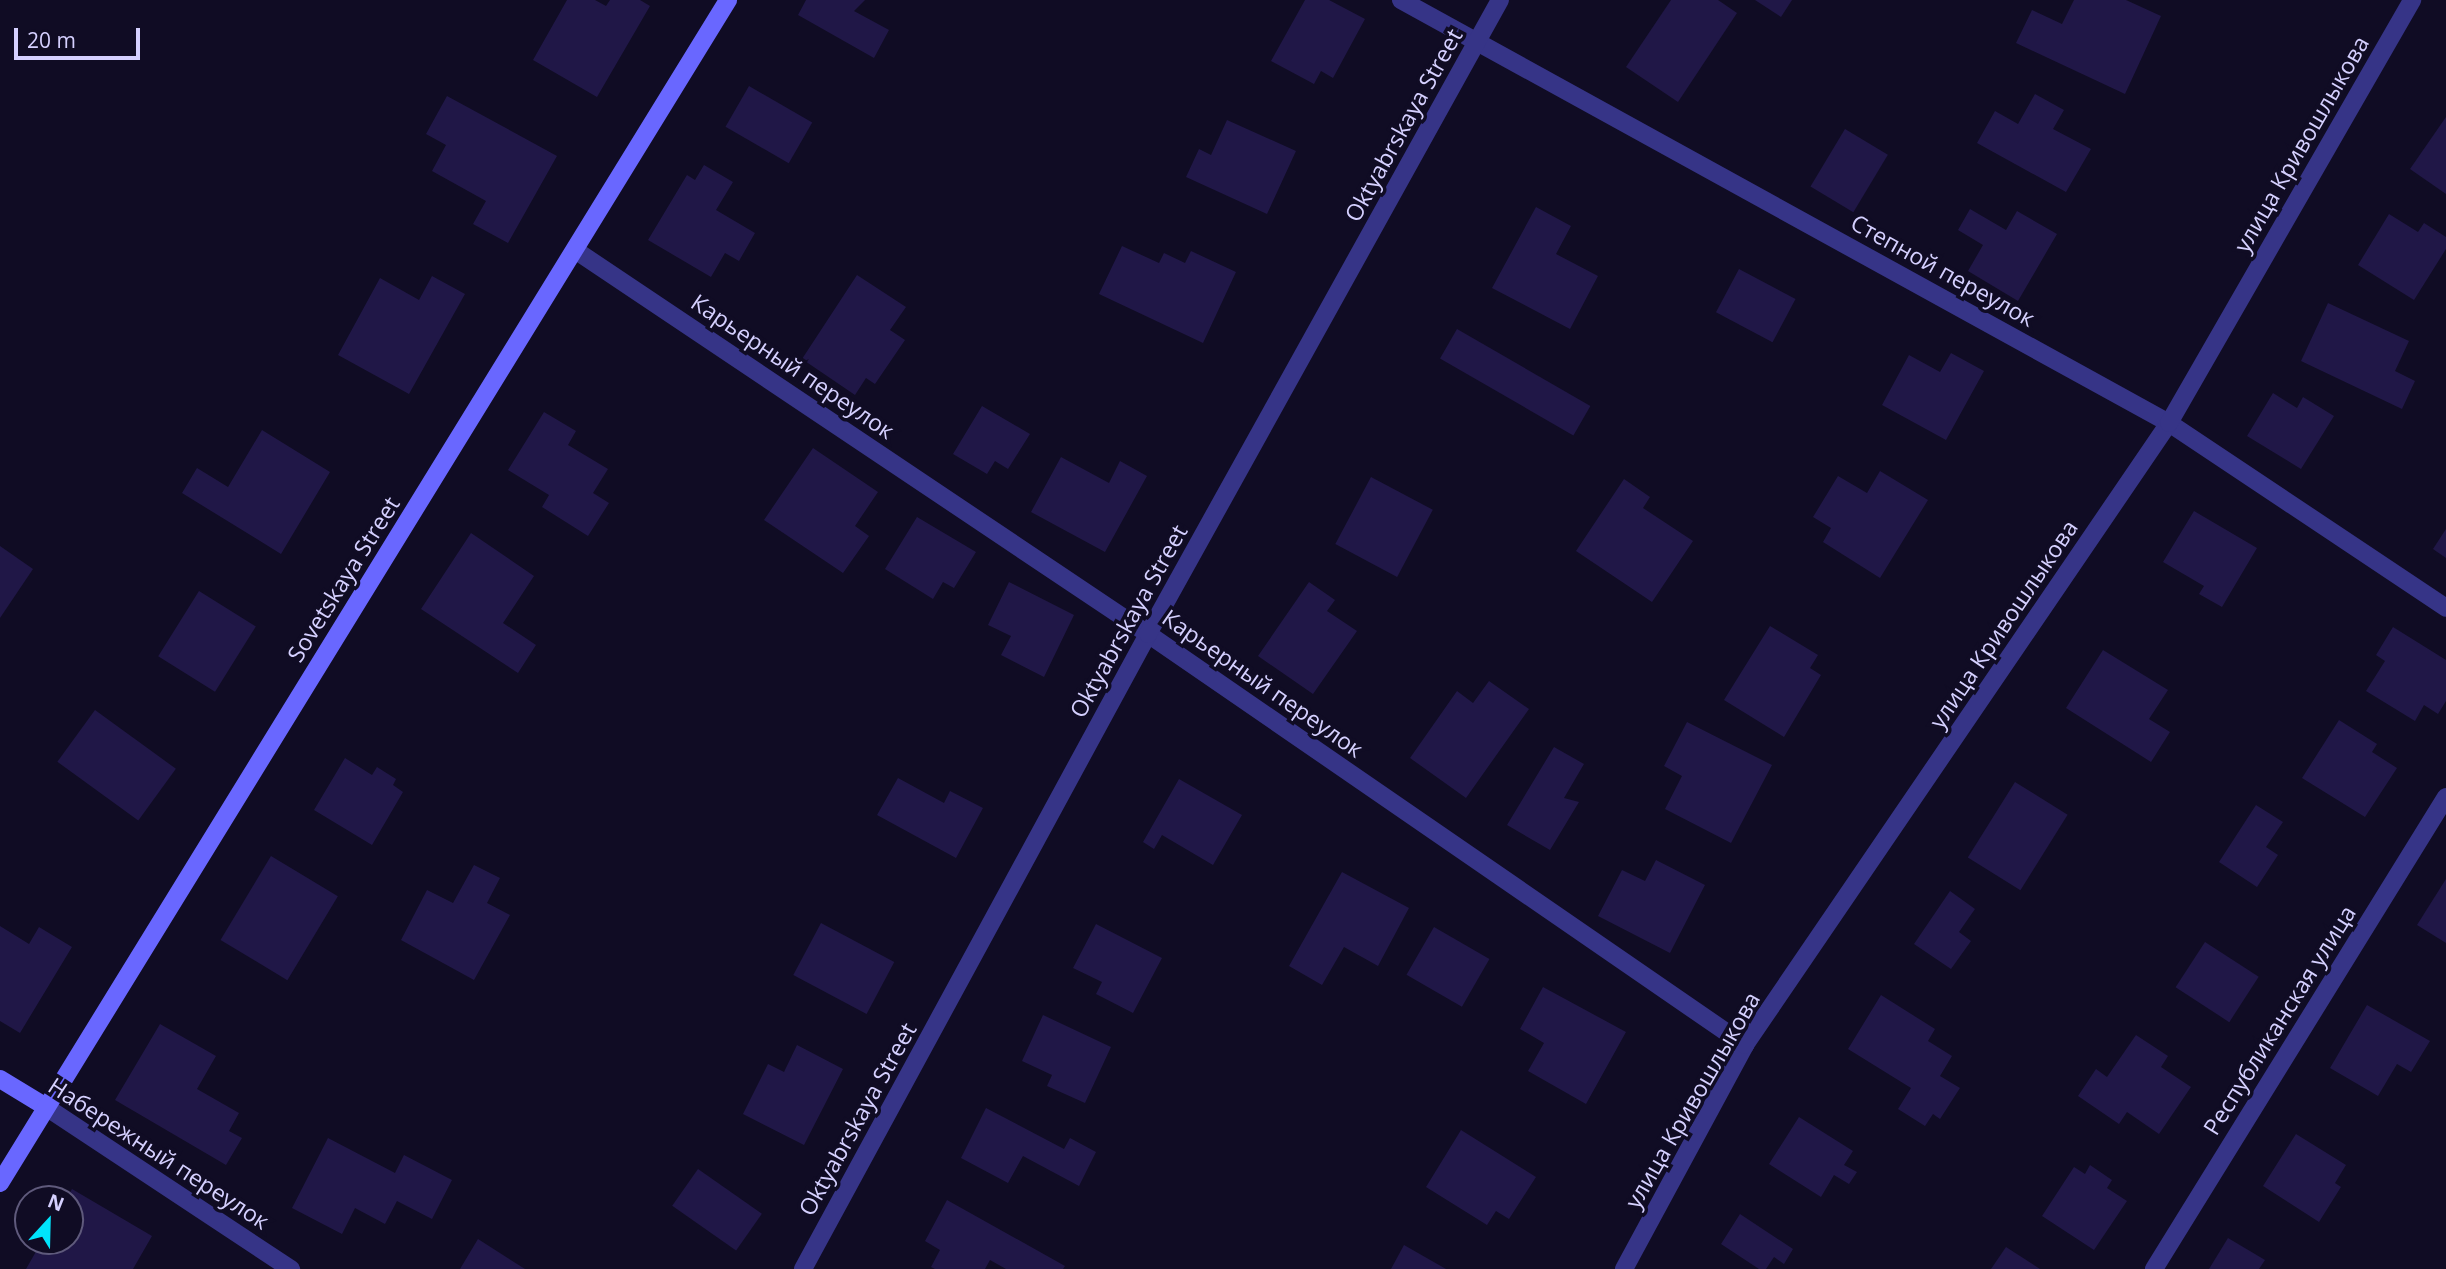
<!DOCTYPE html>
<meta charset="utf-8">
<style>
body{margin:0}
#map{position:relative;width:2446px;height:1269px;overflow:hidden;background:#100c24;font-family:"Open Sans",sans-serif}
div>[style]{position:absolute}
.building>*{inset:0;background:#201747;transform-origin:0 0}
.street>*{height:18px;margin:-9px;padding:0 9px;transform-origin:9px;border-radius:9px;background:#363487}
.secondary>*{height:18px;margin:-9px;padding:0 9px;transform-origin:9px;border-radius:9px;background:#6967ff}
span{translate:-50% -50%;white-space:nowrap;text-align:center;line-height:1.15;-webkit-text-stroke:7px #100c24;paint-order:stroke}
.street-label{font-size:23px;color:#d5d0ff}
.north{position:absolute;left:14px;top:1185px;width:70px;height:70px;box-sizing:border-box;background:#100c24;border:2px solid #5f5a7c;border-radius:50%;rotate:22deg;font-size:19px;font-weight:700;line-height:28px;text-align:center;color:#d5d0ff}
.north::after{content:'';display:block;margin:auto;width:24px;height:32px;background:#00e4fb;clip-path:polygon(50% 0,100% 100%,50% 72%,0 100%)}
.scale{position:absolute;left:14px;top:28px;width:126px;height:32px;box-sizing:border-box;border:4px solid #d5d0ff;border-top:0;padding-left:9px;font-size:21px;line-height:24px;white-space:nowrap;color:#d5d0ff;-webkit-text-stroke:5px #100c24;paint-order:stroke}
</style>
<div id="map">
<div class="building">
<i style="clip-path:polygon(567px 0,595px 0,606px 6px,610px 0,640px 0,650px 6px,597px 97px,533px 60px)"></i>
<i style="clip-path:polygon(806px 0,865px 0,854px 11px,889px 30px,874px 58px,798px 15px)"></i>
<i style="clip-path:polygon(1305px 0,1329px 0,1365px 19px,1333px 78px,1321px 71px,1314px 84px,1271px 61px)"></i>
<i style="clip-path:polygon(1671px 0,1718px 0,1737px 13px,1678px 102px,1626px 67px)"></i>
<i style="clip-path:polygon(1755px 0,1792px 0,1781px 17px)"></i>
<i style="clip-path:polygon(2074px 0,2126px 0,2161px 16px,2125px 94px,2016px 43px,2032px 10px,2062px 24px)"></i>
<i style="left:749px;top:86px;width:73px;height:47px;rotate:30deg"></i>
<i style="clip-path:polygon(2035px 94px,2064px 110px,2053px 129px,2091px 149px,2066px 192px,1977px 143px,1995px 111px,2018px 124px)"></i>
<i style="clip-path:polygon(447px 96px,557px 156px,508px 243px,473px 224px,486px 201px,432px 171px,446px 145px,426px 134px)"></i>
<i style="clip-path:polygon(2446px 117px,2446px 194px,2410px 169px)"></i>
<i style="clip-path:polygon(1227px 120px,1296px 151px,1267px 214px,1186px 177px,1199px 149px,1211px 155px)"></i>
<i style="left:1845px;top:129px;width:50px;height:67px;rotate:31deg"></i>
<i style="clip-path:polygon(704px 165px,733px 182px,716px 210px,755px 233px,739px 261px,725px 253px,711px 277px,648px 240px,687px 175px,695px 180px)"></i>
<i style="clip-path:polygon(1536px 207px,1571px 226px,1556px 254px,1598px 276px,1570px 329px,1492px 288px)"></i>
<i style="clip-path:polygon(1970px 209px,2006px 230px,2017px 211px,2057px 234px,2018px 301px,1968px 271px,1983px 245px,1958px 230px)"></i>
<i style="clip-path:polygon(2389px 214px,2418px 232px,2424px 223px,2446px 237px,2446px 249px,2414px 300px,2358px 265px)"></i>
<i style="clip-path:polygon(1122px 246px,1159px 263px,1164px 253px,1185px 263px,1191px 251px,1236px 272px,1203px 343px,1099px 294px)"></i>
<i style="left:1739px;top:269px;width:64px;height:49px;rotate:28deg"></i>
<i style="clip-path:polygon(857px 275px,906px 307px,890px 330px,905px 340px,875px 384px,866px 378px,855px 395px,802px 359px)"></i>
<i style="clip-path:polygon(432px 276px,465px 294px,409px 394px,338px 355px,380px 278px,419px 300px)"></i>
<i style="clip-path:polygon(2328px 303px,2409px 341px,2395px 371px,2415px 381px,2402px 409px,2301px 361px)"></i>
<i style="left:1457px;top:329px;width:154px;height:34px;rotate:30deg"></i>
<i style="clip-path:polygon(1951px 353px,1984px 371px,1946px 440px,1882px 405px,1909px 355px,1940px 372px)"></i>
<i style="clip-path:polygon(2273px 393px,2297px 408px,2303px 397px,2334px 416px,2301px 469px,2247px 436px)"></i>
<i style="clip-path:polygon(982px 406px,1030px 434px,1008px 469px,995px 461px,987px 474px,953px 454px)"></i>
<i style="clip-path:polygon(544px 412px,576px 431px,568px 445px,608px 469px,593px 493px,609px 503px,588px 536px,542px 507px,549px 495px,508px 470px)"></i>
<i style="clip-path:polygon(262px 430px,330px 472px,281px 554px,182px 493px,197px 468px,228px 487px)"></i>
<i style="clip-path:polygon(813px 448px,878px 492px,855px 526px,869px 536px,843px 573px,764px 520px)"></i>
<i style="clip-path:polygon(1061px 457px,1109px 483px,1120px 461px,1147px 476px,1105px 552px,1031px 512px)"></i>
<i style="clip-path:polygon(1880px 471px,1928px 500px,1880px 578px,1823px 542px,1831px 528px,1813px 517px,1838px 476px,1867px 493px)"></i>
<i style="left:1371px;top:477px;width:70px;height:76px;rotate:28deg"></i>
<i style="clip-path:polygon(1624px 479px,1650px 497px,1643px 508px,1693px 541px,1652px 602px,1576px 551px)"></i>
<i style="clip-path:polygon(2194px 511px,2257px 548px,2222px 607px,2199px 594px,2204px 586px,2163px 562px)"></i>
<i style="clip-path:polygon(917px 517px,976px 552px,954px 588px,943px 582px,933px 599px,885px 569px)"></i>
<i style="clip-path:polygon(2446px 529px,2446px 558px,2433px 549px)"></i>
<i style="clip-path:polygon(471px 533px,534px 576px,503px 623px,536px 645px,518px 673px,421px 609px)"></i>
<i style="clip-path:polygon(0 546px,33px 569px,0 618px)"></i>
<i style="clip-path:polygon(1009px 582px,1074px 615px,1044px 677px,1001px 655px,1011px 636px,988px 625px)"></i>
<i style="clip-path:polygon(1309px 582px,1335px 600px,1327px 611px,1357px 631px,1313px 694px,1258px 656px)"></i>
<i style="left:199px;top:591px;width:67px;height:77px;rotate:32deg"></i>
<i style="clip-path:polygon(1770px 626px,1818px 655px,1810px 668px,1821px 675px,1784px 737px,1724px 700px)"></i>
<i style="clip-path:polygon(2393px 627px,2446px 660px,2446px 701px,2438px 714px,2424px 705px,2415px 721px,2366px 691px,2385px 661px,2376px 655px)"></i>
<i style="clip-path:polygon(2103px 650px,2168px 690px,2149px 719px,2170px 732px,2151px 762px,2066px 708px)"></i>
<i style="clip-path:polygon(1489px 681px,1529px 709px,1466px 798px,1410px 758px,1457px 691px,1473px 703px)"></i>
<i style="left:95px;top:710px;width:100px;height:64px;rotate:36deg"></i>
<i style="clip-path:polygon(2339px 720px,2377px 744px,2372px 752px,2397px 768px,2365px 817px,2302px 778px)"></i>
<i style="clip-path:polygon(1687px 722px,1772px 765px,1731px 843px,1665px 809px,1682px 776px,1664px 766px)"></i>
<i style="clip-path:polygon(1554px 747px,1584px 764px,1564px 798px,1579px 802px,1550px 850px,1507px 825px)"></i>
<i style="clip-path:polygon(345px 758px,372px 775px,377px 767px,396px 779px,393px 785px,403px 792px,372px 845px,314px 810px)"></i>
<i style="clip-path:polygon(898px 778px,944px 803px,950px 791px,983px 808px,956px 858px,877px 815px)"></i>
<i style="clip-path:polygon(1179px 779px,1242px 815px,1213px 865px,1162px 835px,1154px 849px,1143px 842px)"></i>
<i style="left:2015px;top:782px;width:62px;height:89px;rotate:32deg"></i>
<i style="clip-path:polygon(2256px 805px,2283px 822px,2266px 847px,2278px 855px,2257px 887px,2219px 862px)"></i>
<i style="left:271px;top:856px;width:78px;height:98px;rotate:31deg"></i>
<i style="clip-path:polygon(1656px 860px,1705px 885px,1670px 953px,1598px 916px,1622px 870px,1645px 881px)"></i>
<i style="clip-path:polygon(474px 865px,500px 878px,487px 903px,510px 915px,474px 980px,401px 940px,427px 890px,453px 903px)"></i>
<i style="clip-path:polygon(1342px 872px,1409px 908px,1378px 966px,1344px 947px,1322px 985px,1289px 966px)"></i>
<i style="clip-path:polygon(2446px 879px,2446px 943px,2417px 925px)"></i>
<i style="clip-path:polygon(1950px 891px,1975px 909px,1959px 932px,1971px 941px,1951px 969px,1914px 944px)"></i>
<i style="left:821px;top:923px;width:83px;height:59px;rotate:28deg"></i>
<i style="clip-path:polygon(1096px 924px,1162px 958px,1133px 1013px,1096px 994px,1102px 982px,1073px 968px)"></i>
<i style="clip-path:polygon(0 926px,29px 944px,39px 927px,72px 947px,20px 1033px,0 1021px)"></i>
<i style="left:1434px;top:927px;width:64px;height:55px;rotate:30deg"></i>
<i style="left:2205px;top:942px;width:64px;height:54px;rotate:33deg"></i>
<i style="clip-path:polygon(1543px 987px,1626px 1032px,1586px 1104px,1528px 1071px,1544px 1043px,1520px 1029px)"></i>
<i style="clip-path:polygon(1881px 995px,1935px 1029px,1928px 1041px,1952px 1056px,1940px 1076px,1960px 1088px,1940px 1119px,1933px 1114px,1925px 1126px,1898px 1109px,1911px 1088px,1848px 1049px)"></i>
<i style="clip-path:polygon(2367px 1005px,2430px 1041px,2411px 1072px,2397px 1064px,2378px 1096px,2330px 1068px)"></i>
<i style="clip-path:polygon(1043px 1015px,1111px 1047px,1085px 1103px,1047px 1086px,1052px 1075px,1022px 1061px)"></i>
<i style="clip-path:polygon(160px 1024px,216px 1056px,197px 1089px,239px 1113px,229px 1131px,242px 1138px,226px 1165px,115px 1100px)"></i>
<i style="clip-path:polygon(2136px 1035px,2168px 1056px,2161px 1067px,2191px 1087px,2159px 1134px,2127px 1112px,2119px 1124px,2078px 1096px,2096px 1069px,2107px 1077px)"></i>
<i style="clip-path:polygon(797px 1045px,843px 1069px,804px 1145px,743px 1114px,768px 1064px,784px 1072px)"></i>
<i style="clip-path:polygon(986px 1108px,1064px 1149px,1070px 1138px,1096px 1152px,1079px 1186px,1023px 1156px,1008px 1183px,961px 1158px)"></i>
<i style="clip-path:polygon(1799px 1117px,1853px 1151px,1844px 1165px,1857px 1172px,1849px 1184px,1834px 1175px,1821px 1197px,1769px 1164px)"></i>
<i style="clip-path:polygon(1461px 1130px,1536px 1177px,1509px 1219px,1496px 1211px,1487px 1225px,1426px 1187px)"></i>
<i style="clip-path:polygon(2296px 1134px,2346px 1165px,2335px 1183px,2341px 1187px,2319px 1222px,2263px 1186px)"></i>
<i style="clip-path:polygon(328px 1138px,395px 1173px,404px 1155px,452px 1180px,432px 1219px,397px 1201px,385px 1224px,355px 1208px,342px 1234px,292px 1208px)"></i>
<i style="clip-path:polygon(2090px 1165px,2112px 1180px,2107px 1188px,2127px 1201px,2094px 1250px,2042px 1216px,2074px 1167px,2085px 1174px)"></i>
<i style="left:698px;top:1169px;width:78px;height:45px;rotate:35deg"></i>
<i style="clip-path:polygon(72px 1189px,152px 1236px,133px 1269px,26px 1269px,42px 1241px,70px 1241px,70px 1199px,66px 1199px)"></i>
<i style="clip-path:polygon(947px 1200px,1065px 1266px,1063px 1269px,1006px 1269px,990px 1260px,985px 1269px,935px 1269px,931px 1267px,940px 1250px,925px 1241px)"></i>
<i style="clip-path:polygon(1740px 1214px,1793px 1249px,1784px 1264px,1774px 1257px,1766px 1269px,1759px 1269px,1721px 1244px)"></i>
<i style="clip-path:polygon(2228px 1238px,2265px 1260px,2259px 1269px,2209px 1269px)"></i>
<i style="clip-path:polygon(478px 1239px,525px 1269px,460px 1269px)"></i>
<i style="clip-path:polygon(1404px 1245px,1446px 1269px,1391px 1269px)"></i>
<i style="clip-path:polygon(2006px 1247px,2040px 1269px,1991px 1269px)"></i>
</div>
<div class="street">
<i style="left:1401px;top:0;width:877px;rotate:28.85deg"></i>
<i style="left:2169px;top:423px;width:333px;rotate:33.7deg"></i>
<i style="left:575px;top:250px;width:690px;rotate:33.83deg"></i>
<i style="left:1148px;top:634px;width:725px;rotate:34.55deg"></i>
<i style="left:46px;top:1107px;width:294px;rotate:33.5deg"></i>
<i style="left:803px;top:1269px;width:723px;rotate:-61.48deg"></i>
<i style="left:1148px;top:634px;width:725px;rotate:-60.96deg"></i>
<i style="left:1624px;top:1269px;width:255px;rotate:-61.6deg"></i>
<i style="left:1745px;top:1045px;width:753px;rotate:-55.72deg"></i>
<i style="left:2169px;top:423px;width:488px;rotate:-60.1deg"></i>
<i style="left:2154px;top:1269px;width:555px;rotate:-58.26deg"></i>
</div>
<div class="secondary">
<i style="left:0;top:1079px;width:54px;rotate:31.3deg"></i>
<i style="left:0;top:1183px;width:1389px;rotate:-58.39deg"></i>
</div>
<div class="street-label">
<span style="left:1403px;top:125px;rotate:-61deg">Oktyabrskaya Street</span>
<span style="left:2301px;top:144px;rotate:-60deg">улица Кривошлыкова</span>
<span style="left:1943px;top:270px;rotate:29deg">Степной переулок</span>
<span style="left:793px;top:366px;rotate:34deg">Карьерный переулок</span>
<span style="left:343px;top:579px;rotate:-58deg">Sovetskaya Street</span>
<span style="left:1128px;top:621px;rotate:-61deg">Oktyabrskaya Street</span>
<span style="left:2003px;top:624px;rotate:-56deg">улица Кривошлыкова</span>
<span style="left:1263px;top:683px;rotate:35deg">Карьерный переулок</span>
<span style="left:2279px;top:1020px;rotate:-58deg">Республиканская улица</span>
<span style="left:1692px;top:1100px;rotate:-60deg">улица Кривошлыкова</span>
<span style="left:857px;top:1119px;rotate:-61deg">Oktyabrskaya Street</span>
<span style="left:159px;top:1153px;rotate:33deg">Набережный переулок</span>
</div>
<div class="north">N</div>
<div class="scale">20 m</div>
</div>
